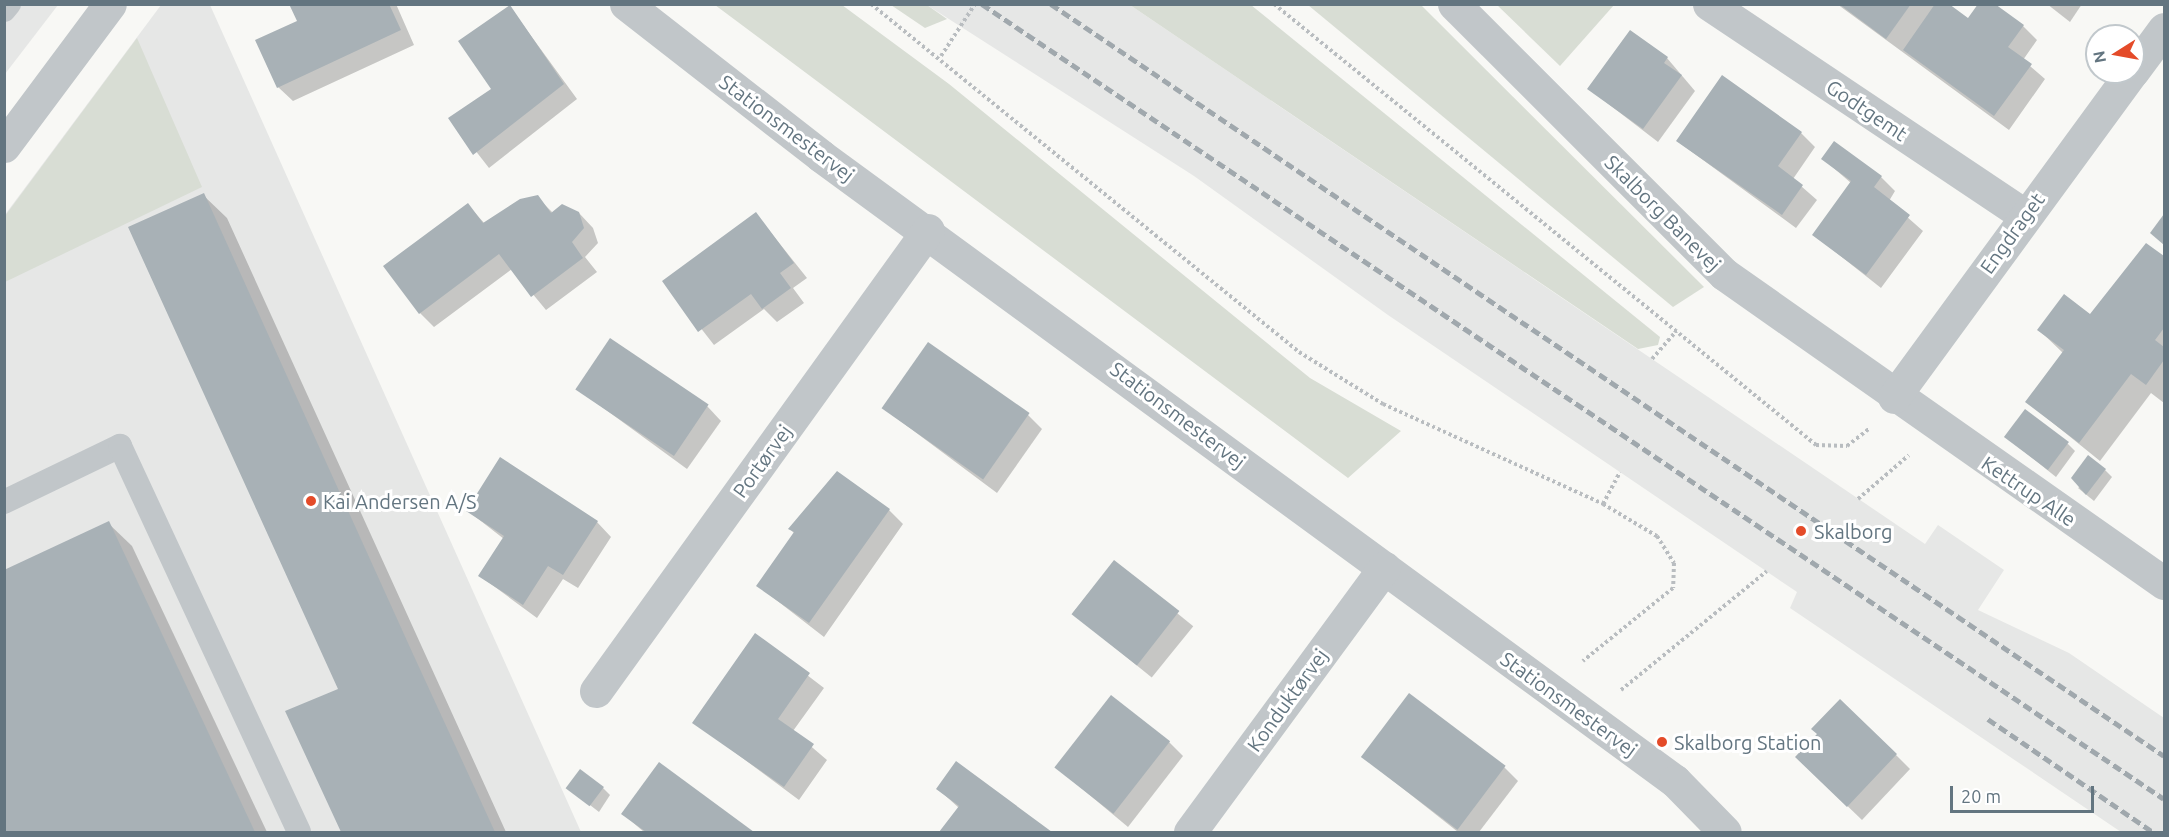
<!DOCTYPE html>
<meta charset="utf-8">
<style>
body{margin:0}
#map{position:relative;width:2169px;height:837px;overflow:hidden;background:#f8f8f5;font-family:Ubuntu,sans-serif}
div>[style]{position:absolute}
.built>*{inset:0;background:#e6e7e6}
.green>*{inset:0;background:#d8ddd4}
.shadow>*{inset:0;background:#0003;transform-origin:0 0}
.building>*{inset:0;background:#a8b1b6;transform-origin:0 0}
.path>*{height:4px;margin-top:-2px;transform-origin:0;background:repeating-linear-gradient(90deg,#b9bdc0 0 3px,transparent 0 6px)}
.lane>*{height:24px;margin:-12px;padding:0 12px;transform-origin:12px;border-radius:12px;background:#c1c6c9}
.street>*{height:33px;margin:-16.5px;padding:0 16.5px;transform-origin:16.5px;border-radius:16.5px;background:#c1c6c9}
.rail>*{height:4.5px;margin-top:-2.25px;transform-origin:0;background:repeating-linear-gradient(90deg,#a0a8ad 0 9px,transparent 0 13.5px)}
.dots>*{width:16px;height:16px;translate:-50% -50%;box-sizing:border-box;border:3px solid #fff;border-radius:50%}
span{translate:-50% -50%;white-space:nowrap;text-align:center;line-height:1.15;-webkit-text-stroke:6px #fff;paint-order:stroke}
.street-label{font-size:20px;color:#637580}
.poi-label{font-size:20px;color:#637580}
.left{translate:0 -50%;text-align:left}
.frame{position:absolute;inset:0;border:6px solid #637580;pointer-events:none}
.north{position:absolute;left:2085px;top:24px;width:60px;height:60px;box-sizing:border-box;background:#fff;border:2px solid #c1c8cc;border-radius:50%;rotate:259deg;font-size:16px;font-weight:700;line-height:24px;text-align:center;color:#637580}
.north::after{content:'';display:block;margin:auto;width:21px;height:27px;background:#e44b29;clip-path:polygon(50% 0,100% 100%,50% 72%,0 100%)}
.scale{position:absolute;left:1950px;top:786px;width:144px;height:27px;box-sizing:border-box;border:3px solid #637580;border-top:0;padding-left:8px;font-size:18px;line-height:21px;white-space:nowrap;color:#637580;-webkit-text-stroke:4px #fff;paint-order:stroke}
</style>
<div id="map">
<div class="built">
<i style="clip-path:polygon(5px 5px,58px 5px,5px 74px)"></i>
<i style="clip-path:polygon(161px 5px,210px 5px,581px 832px,5px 832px,4px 216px)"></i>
<i style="clip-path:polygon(927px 5px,1130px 5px,1925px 544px,1938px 525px,2004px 570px,1978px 610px,2069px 653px,2164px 718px,2164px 832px,2121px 832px,1790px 608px,1797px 592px,1388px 315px,1194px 176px)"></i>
</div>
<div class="green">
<i style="clip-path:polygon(715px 5px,842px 5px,949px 84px,1310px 378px,1401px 431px,1348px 478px)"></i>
<i style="clip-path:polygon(891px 5px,927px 5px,947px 19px,925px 28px)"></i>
<i style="clip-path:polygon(1130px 5px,1251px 5px,1660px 337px,1658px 345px,1638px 349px)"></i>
<i style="clip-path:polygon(1308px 5px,1421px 5px,1704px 287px,1673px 307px)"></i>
<i style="clip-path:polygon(1497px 5px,1614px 5px,1560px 66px)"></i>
<i style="clip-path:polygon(137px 38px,202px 187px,5px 282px,5px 216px)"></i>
</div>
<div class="shadow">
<i style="clip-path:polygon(291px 4px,396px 4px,414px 45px,293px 101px,278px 87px,299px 21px)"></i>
<i style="clip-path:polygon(1837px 4px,1946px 4px,1969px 20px,2023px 26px,2037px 40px,2023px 60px,2045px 79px,2009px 130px)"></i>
<i style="clip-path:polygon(2047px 4px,2082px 4px,2070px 22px)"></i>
<i style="clip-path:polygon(510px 7px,577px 99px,489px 168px,450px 118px,493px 89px)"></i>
<i style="clip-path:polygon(1631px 32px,1667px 58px,1695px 91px,1658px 142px,1589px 89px)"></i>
<i style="clip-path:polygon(1801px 133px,1815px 147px,1793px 179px,1817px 200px,1796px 228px,1677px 141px)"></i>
<i style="clip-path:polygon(1822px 158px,1881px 177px,1895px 191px,1889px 201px,1923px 231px,1881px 288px,1814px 235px,1851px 183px)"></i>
<i style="clip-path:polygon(203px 195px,227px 218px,506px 832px,343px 832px,287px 712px,340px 690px)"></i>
<i style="clip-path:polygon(537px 197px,553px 213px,579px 213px,593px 228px,598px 243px,585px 257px,597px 272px,546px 310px,512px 269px,434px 327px,420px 313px,468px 205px,485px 224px)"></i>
<i style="clip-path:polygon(756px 214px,807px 278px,793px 288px,804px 303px,777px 322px,764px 309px,714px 345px,664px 281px)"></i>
<i style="clip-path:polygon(2146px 245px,2164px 258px,2164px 403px,2151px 393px,2100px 461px,2027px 402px,2063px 353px,2039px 330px,2091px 316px)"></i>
<i style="clip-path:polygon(576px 388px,707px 406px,721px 421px,687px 469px)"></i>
<i style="clip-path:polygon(883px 408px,1028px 415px,1042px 429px,997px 493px)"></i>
<i style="clip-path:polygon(2006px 437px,2068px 444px,2075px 451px,2056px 477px)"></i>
<i style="clip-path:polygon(2105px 470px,2112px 477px,2094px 501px,2078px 488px)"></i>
<i style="clip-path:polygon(889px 510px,903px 524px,824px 637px,758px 586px,795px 534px,790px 529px)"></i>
<i style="clip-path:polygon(468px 511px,597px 522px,611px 537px,578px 588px,563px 579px,537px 618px,480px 576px,504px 539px)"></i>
<i style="clip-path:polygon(108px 523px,132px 546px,267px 832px,4px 832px,4px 572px)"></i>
<i style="left:1114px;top:562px;width:102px;height:66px;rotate:39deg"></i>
<i style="clip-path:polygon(755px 635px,824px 688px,793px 731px,827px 760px,799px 800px,694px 722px)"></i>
<i style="clip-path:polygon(1169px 742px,1183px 756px,1128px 827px,1056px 767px)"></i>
<i style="clip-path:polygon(1896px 755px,1910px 769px,1862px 820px,1811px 771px)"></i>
<i style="clip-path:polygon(1363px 757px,1504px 767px,1518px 781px,1479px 832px,1458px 832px)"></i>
<i style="clip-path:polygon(956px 763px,1050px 832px,941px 832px,959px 808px,938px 789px)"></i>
<i style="clip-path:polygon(659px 765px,752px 832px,644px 832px,623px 814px)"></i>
<i style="clip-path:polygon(568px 788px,603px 788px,610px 795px,599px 812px)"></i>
</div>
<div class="building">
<i style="clip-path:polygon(289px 4px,389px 4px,401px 30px,277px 88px,255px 40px,297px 21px)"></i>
<i style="clip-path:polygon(1839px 4px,1911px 4px,1886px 39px)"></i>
<i style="clip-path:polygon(1935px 4px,1949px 4px,1968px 18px,1978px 4px,1995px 4px,2024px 25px,2008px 47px,2032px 64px,1994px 116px,1903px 50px)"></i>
<i style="clip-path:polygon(510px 5px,564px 84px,473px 155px,448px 118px,491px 89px,458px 41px)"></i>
<i style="clip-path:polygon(1630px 30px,1668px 57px,1664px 63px,1682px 75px,1643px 129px,1587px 89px)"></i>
<i style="clip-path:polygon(1722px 75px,1802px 132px,1778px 166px,1803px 185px,1782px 215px,1676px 141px)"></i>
<i style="clip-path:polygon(1834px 141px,1882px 176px,1874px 187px,1910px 215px,1866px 275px,1812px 235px,1851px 181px,1821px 159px)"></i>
<i style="clip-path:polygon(204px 193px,413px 654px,495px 832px,341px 832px,285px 711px,338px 689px,128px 227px)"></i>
<i style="clip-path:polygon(538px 195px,551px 213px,562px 204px,579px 212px,584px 228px,572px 242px,583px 258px,531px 297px,499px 254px,419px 314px,383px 266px,468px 203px,483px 223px,520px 199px)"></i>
<i style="clip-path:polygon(756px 212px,794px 263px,780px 273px,791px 288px,762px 309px,751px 294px,698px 332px,662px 281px)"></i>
<i style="clip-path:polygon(2164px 214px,2164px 245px,2150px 233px)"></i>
<i style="clip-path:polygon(2146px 243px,2164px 256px,2164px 328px,2155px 340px,2164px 347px,2164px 360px,2146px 385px,2131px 374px,2079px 443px,2025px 402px,2064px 350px,2037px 330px,2064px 294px,2090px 314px)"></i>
<i style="left:610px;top:338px;width:119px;height:62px;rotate:34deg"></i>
<i style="left:928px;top:342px;width:124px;height:81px;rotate:35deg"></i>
<i style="left:2025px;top:409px;width:55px;height:35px;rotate:37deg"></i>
<i style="clip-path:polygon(2088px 455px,2106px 469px,2086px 495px,2071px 478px)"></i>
<i style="clip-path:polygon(500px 457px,598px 521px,563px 575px,548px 566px,523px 605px,478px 576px,504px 536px,466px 511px)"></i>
<i style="clip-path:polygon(837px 471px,890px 509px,809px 623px,756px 586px,794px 532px,788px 529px)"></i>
<i style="clip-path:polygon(109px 521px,255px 832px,4px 832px,4px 570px)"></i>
<i style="left:1114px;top:560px;width:83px;height:69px;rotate:38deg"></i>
<i style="clip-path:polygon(755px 633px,810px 673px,778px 719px,814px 744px,784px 787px,692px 723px)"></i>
<i style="left:1409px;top:693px;width:121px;height:80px;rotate:37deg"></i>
<i style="left:1111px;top:695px;width:75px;height:92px;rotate:38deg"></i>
<i style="clip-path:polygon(1840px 699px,1897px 754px,1847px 807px,1795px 757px,1817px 734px,1811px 729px)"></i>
<i style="clip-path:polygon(956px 761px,1052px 832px,939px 832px,959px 806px,936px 789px)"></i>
<i style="clip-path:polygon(659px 762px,754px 832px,646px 832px,621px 814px)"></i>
<i style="left:580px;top:769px;width:30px;height:24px;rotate:37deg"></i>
</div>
<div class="path">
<i style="left:871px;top:4px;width:552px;rotate:39.11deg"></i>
<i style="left:1299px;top:352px;width:99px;rotate:31.8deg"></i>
<i style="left:1383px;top:404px;width:242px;rotate:24.4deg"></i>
<i style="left:1603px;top:504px;width:63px;rotate:30.7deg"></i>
<i style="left:1657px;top:536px;width:32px;rotate:58deg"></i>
<i style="left:1674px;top:563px;width:25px;rotate:92deg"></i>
<i style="left:1673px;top:588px;width:116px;rotate:141deg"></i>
<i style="left:1274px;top:4px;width:699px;rotate:39.13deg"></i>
<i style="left:1816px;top:445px;width:31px;rotate:2deg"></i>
<i style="left:1847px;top:446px;width:28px;rotate:-38deg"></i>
<i style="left:941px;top:56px;width:62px;rotate:-56.8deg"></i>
<i style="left:1652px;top:359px;width:37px;rotate:-49deg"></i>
<i style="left:1858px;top:499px;width:67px;rotate:-40.8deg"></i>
<i style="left:1603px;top:504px;width:36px;rotate:-62deg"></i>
<i style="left:1621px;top:690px;width:188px;rotate:-39.2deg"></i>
</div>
<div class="lane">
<i style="left:4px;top:10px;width:8px;rotate:-50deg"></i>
<i style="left:4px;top:502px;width:129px;rotate:-25.8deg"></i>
<i style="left:120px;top:446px;width:425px;rotate:65.1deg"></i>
</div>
<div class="street">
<i style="left:626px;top:4px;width:247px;rotate:37.9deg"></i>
<i style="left:821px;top:156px;width:1058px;rotate:36.2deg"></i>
<i style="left:1675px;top:781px;width:71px;rotate:45.6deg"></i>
<i style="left:1454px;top:4px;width:382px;rotate:45deg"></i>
<i style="left:1724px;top:274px;width:538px;rotate:35.08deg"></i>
<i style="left:1709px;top:4px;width:379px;rotate:33.8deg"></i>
<i style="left:2133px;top:71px;width:52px;rotate:-53.6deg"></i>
<i style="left:4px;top:146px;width:177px;rotate:-53.3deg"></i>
<i style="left:1894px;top:397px;width:403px;rotate:-53.8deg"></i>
<i style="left:596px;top:691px;width:568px;rotate:-54.24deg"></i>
<i style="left:1190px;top:832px;width:328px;rotate:-53.7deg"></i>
</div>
<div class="rail">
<i style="left:982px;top:4px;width:1424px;rotate:33.92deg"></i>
<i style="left:1051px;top:4px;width:1343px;rotate:34.04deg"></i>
<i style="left:1988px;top:719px;width:200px;rotate:34.4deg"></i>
</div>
<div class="dots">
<i style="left:311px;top:501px;background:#e44b29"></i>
<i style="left:1801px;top:531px;background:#e44b29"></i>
<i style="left:1662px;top:742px;background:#e44b29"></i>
</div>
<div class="street-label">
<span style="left:1867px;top:110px;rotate:34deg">Godtgemt</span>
<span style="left:787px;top:128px;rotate:37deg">Stationsmestervej</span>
<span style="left:1663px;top:213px;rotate:45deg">Skalborg Banevej</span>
<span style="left:2012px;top:233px;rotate:-54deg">Engdraget</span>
<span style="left:1178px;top:415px;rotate:37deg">Stationsmestervej</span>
<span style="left:762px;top:461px;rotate:-54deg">Portørvej</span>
<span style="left:2029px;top:491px;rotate:34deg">Kettrup Alle</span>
<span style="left:1287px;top:700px;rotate:-54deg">Konduktørvej</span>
<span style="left:1569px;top:704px;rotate:36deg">Stationsmestervej</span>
</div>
<div class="poi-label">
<span class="left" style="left:323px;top:501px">Kai Andersen A/S</span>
<span class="left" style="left:1814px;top:531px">Skalborg</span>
<span class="left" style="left:1674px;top:742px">Skalborg Station</span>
</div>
<div class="frame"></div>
<div class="north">N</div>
<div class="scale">20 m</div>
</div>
